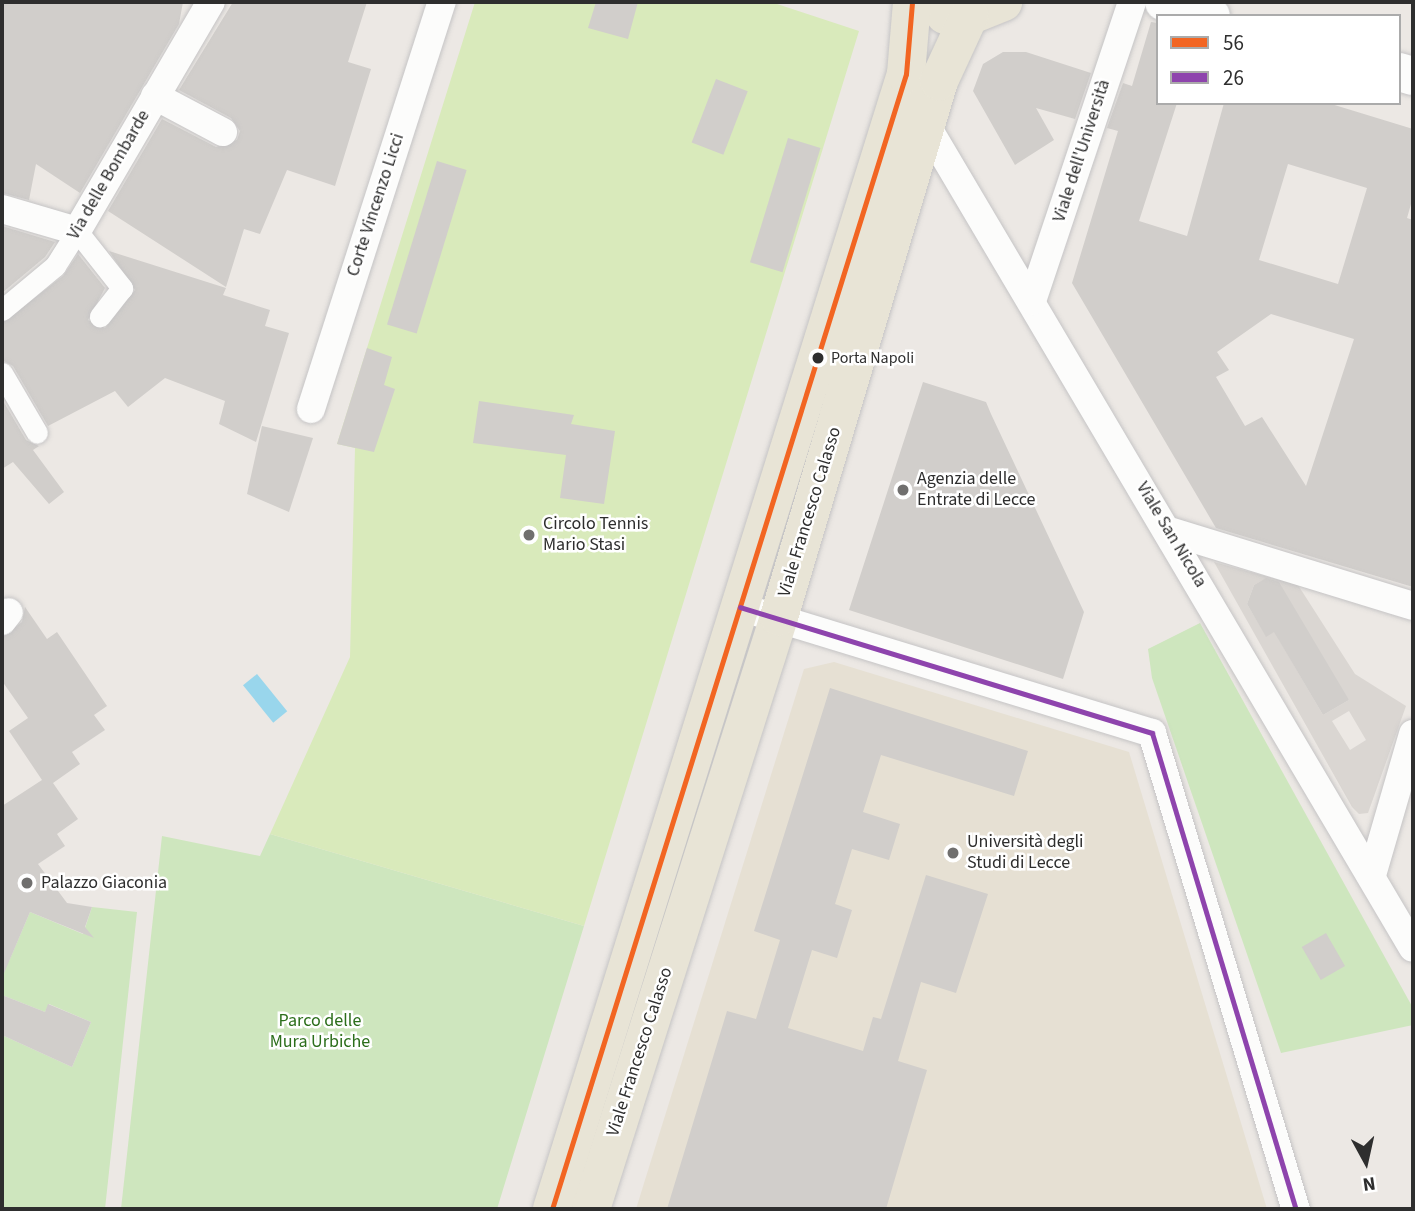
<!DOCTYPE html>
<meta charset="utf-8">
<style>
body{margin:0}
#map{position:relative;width:1415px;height:1211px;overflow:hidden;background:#ece8e4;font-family:"Source Sans 3",sans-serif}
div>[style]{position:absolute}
.education>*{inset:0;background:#e6e0d3}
.green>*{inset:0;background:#cee6be}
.pitch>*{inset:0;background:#d9eabb}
.plaza>*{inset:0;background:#dad6d2}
.water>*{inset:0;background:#99d6ec;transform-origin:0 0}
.building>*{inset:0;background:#d1cecb;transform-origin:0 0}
.roads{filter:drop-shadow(0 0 2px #c5c4c5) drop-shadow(0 0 2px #c5c4c5)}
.pedestrian>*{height:21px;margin:-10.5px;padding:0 10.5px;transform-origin:10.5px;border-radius:10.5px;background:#fcfcfb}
.minor>*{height:28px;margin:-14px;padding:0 14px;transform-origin:14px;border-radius:14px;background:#fcfcfb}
.secondary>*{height:38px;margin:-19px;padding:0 19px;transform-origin:19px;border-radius:19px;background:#fcfcfb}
.primary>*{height:38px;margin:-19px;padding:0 19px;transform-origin:19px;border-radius:19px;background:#e8e4d6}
.bus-1>*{height:5px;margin:-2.5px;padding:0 2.5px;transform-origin:2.5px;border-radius:2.5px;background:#f26522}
.bus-2>*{height:5px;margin:-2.5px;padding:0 2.5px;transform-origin:2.5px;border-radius:2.5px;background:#8e44ad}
.dots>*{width:19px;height:19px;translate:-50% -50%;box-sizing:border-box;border:4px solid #fff;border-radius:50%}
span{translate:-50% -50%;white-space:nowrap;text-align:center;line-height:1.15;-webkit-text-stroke:5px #fff;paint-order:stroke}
.bus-label{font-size:16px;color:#2e2e2e}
.left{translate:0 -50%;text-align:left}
.street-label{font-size:18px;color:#2e2e2e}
.poi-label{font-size:18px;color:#2e2e2e}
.park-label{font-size:18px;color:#2c6e1b}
.frame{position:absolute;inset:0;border:4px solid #2e2e2e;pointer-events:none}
.legend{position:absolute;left:1156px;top:14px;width:245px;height:91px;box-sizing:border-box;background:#fff;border:2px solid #ababab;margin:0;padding:9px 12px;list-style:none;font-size:21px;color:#2e2e2e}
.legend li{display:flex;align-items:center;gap:14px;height:35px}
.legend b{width:35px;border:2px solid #ababab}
.north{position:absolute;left:1331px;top:1127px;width:70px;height:70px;-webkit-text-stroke:5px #fff;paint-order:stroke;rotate:172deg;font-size:19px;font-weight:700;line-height:28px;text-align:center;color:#2e2e2e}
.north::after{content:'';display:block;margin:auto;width:24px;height:32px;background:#2e2e2e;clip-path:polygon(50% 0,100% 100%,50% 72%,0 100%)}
</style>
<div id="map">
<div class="education">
<i style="clip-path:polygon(834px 662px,1129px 752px,1267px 1209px,636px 1209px,804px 669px)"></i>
</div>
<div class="green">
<i style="clip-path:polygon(1200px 623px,1413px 1008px,1413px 1025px,1281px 1053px,1152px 678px,1148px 649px)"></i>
<i style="clip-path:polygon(270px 834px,584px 926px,497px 1209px,121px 1209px,162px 836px,260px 856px)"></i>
<i style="clip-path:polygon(92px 907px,137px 912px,105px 1209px,2px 1209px,2px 1035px,72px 1067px,91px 1022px,49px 1004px,45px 1012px,2px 995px,2px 959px,9px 961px,30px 912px,83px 934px)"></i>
</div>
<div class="pitch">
<i style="clip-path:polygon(475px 2px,771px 2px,859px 31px,584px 926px,270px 834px,350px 657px,355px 448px,337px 444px)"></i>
</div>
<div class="plaza">
<i style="clip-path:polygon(evenodd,1214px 562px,1298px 585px,1355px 674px,1406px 706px,1368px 813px,1359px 814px,1352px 807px,1214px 562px,1263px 580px,1299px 617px,1266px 636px,1247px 604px,1254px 585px,1263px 580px,1214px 562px,1278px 638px,1349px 700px,1323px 715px,1278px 638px,1214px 562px,1349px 711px,1366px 740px,1350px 750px,1332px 721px,1349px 711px)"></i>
</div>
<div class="water">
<i style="left:257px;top:674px;width:48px;height:18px;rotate:51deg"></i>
</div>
<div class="building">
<i style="clip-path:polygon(2px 2px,183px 2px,179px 24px,80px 193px,36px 164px,29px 200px,2px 193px)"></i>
<i style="clip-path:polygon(233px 2px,367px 2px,348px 62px,371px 69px,335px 186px,287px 170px,260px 234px,244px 229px,226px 287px,108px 211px,162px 119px,216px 147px,237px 140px,240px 131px,231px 118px,179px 90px)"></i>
<i style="clip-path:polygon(596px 2px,638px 2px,628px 39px,588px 28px)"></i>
<i style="clip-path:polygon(evenodd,1151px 22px,1158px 23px,1158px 103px,1177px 103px,1139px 221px,1187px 236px,1224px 103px,1328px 103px,1413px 129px,1413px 197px,1407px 218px,1413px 220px,1413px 587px,1216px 528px,1072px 283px,1118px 131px,1107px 128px,1123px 83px,1132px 86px,1151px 22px,1288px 164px,1367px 188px,1338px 284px,1259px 260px,1288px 164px,1151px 22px,1271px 314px,1354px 339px,1306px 486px,1262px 417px,1245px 426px,1216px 377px,1229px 370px,1217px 352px,1271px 314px)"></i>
<i style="clip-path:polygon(1003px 52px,1026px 52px,1091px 73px,1075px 119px,1036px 108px,1054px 140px,1015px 165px,973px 91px,983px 64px)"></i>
<i style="left:716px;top:79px;width:34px;height:68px;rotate:21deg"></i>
<i style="left:788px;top:138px;width:34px;height:130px;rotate:17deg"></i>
<i style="left:437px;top:161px;width:31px;height:171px;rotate:17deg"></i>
<i style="clip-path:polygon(2px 226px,55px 242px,45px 257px,2px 293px)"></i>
<i style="clip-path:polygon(109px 251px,226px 288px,223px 295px,270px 310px,265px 326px,289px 333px,256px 442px,219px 424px,225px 401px,165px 378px,128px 407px,115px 391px,48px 426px,13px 366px,2px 360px,2px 323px,63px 276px,78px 254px,105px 288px,88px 320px,105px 328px,135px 290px)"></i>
<i style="clip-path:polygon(367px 348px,392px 357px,384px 385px,395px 389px,374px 452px,337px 444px)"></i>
<i style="clip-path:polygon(923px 382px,986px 402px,991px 414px,1084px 612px,1063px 679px,849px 610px)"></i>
<i style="clip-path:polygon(2px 399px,26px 440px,39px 446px,33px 450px,64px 492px,49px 504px,13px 462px,2px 469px)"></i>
<i style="clip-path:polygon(479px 401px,574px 415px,571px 424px,615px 431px,604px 504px,560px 498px,566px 455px,473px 443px)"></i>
<i style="clip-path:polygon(262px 426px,313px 438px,289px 512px,247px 494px)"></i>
<i style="clip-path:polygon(1266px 578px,1279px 582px,1349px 700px,1323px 715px,1274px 632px,1266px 637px,1247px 604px,1254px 585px)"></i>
<i style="clip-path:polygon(25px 607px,47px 639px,57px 632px,107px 706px,94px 715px,105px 730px,72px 752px,80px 764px,53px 783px,78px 819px,57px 834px,65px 846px,38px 864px,67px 903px,92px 907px,85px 927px,94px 938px,30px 912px,2px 978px,2px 806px,42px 780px,9px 731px,28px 718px,2px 681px,2px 637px,22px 622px)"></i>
<i style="clip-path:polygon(830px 688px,1028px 751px,1014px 796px,881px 755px,863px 812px,900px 824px,889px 860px,852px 849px,835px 904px,852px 910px,837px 958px,812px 950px,788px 1028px,863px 1051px,873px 1017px,881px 1019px,926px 875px,988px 894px,956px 993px,921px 982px,898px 1061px,927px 1070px,886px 1209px,667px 1209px,727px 1011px,756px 1019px,780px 940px,754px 931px)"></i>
<i style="left:1326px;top:933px;width:38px;height:28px;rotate:60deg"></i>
<i style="clip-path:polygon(2px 995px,45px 1012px,48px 1004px,91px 1022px,72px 1067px,2px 1035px)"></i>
</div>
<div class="roads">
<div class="pedestrian">
<i style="left:2px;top:310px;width:69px;rotate:-39.7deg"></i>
<i style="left:55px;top:266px;width:41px;rotate:-57.8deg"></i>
<i style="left:77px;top:231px;width:73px;rotate:51.7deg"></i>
<i style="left:122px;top:288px;width:36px;rotate:128deg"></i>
<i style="left:2px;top:373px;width:69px;rotate:59.7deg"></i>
</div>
<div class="minor">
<i style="left:155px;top:96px;width:77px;rotate:27.9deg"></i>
<i style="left:926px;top:125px;width:956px;rotate:59.39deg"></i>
<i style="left:2px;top:209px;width:78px;rotate:16.3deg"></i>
<i style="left:77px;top:231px;width:265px;rotate:-59.7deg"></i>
<i style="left:1032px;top:301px;width:315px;rotate:-71.5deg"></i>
<i style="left:311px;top:409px;width:428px;rotate:-72.2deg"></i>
<i style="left:1169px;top:531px;width:255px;rotate:17.1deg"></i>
<i style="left:740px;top:607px;width:431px;rotate:17deg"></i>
<i style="left:1152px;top:733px;width:497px;rotate:73.2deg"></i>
<i style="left:2px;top:621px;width:11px;rotate:-52deg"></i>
<i style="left:1372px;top:875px;width:147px;rotate:-73.8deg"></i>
</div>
<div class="secondary">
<i style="left:1164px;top:2px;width:49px;rotate:16.6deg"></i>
<i style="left:1399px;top:72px;width:15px;rotate:16deg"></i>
</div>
<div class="primary">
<i style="left:945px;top:15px;width:24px;rotate:2deg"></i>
<i style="left:969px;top:16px;width:37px;rotate:-22deg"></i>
<i style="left:552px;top:1209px;width:1189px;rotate:-72.68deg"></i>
<i style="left:906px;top:74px;width:72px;rotate:-85.2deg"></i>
<i style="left:591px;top:1209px;width:621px;rotate:-72.38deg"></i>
<i style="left:779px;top:617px;width:559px;rotate:-73.38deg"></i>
<i style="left:939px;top:81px;width:72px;rotate:-65.2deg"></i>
</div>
</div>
<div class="bus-1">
<i style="left:552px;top:1209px;width:1189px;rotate:-72.68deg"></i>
<i style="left:906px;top:74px;width:72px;rotate:-85.2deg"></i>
</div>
<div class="bus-2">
<i style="left:740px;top:607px;width:431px;rotate:17deg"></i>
<i style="left:1152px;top:733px;width:497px;rotate:73.2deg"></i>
</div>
<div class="dots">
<i style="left:818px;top:358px;background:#2e2e2e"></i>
<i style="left:903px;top:490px;background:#706f6e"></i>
<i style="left:529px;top:535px;background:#706f6e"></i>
<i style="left:953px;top:853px;background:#706f6e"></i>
<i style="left:27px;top:883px;background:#706f6e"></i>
</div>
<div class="bus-label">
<span class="left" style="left:831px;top:358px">Porta Napoli</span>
</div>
<div class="street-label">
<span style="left:1082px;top:151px;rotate:-72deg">Viale dell'Università</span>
<span style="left:109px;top:175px;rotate:-60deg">Via delle Bombarde</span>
<span style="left:376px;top:205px;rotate:-72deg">Corte Vincenzo Licci</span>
<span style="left:810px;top:512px;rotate:-73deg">Viale Francesco Calasso</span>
<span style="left:1171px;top:535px;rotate:59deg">Viale San Nicola</span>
<span style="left:640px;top:1052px;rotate:-72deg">Viale Francesco Calasso</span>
</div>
<div class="poi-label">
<span class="left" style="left:917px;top:490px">Agenzia delle<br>Entrate di Lecce</span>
<span class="left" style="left:543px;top:535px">Circolo Tennis<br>Mario Stasi</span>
<span class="left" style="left:967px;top:853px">Università degli<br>Studi di Lecce</span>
<span class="left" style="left:41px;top:883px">Palazzo Giaconia</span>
</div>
<div class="park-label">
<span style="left:320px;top:1032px">Parco delle<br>Mura Urbiche</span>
</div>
<div class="frame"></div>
<ul class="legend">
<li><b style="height:9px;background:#f26522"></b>56</li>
<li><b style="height:9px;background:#8e44ad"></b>26</li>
</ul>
<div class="north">N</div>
</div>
